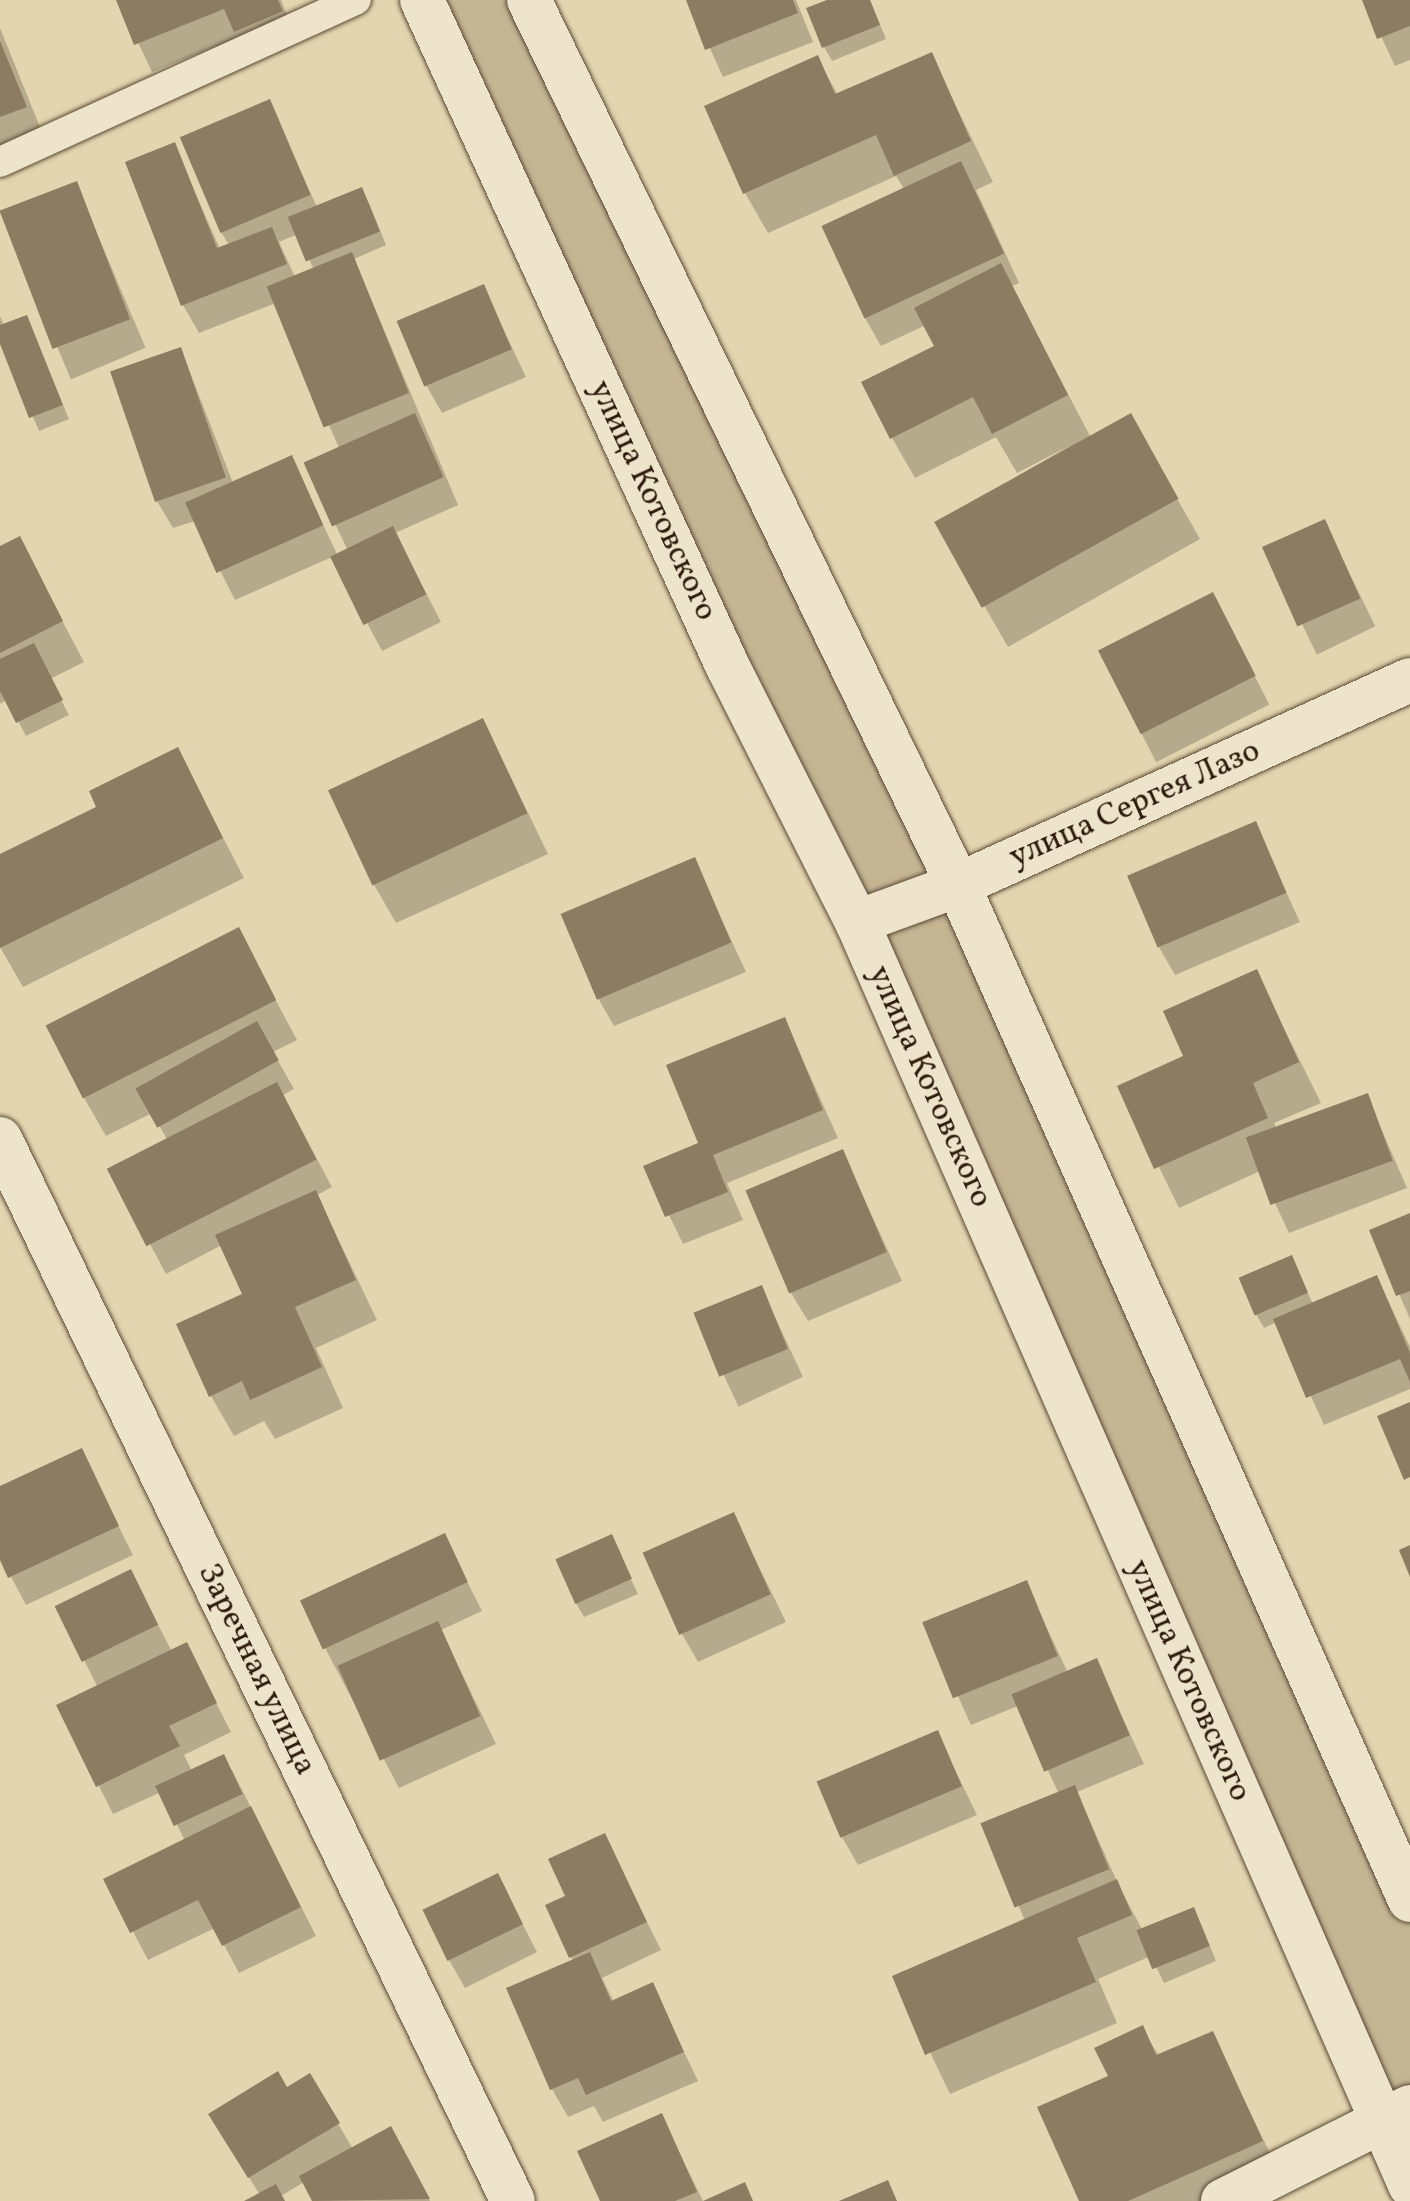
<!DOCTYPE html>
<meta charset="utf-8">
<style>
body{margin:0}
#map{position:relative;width:1410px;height:2201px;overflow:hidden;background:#e3d5af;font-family:Vollkorn,serif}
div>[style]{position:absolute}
.green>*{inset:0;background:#c4b593}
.shadow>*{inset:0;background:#0003;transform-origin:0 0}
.building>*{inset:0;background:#8c7c61;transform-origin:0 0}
.roads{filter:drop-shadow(0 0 2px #5b4a35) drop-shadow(0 0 2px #5b4a35)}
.service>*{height:30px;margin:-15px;padding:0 15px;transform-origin:15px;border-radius:15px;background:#ede4cb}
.minor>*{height:44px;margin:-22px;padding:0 22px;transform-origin:22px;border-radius:22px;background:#ede4cb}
span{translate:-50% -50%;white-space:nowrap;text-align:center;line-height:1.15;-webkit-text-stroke:6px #ede4cb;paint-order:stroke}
.street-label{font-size:32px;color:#2e1b0c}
</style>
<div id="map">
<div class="green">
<i style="clip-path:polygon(422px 0,537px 0,1410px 1900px,1410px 2185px)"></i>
</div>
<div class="shadow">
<i style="clip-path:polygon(118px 0,281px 0,297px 40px,239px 37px,152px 72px)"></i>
<i style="clip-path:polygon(688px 0,796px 0,813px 42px,723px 77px)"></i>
<i style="clip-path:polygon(832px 0,870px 0,886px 39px,832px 61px,824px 47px)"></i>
<i style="clip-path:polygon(1364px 0,1410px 0,1410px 60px,1395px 66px)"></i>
<i style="clip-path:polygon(0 28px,48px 147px,0 166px)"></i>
<i style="clip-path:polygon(931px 55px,993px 182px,976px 190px,1019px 283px,1012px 286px,1091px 438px,1130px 416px,1200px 539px,1008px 647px,937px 524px,1069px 446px,1017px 473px,996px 437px,915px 478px,892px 438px,937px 346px,926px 325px,881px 346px,865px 318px,904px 189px,896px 176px,768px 233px,745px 193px,817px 58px,838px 95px)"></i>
<i style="clip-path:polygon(evenodd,269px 102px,317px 207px,361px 189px,369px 203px,386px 245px,354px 259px,458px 505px,395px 533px,441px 622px,382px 651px,332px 557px,235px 600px,195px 521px,173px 528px,157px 501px,113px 372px,181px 349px,233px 483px,291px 458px,338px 556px,348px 551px,306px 462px,339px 448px,276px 303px,199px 333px,183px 305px,174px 145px,220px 249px,229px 245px,221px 232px,269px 102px,298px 234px,314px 270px,295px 277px,279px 242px,298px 234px)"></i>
<i style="left:76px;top:184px;width:178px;height:81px;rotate:67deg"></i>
<i style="clip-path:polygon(483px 286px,526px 377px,442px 413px,426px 385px)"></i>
<i style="clip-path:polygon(0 316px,4px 326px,26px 317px,69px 419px,39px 431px,0 339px)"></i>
<i style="left:1324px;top:521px;width:117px;height:65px;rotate:64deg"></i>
<i style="clip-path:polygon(19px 539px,84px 662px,50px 679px,69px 715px,26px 736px,7px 700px,0 704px,0 548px)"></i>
<i style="left:1213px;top:594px;width:124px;height:127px;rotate:63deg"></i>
<i style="clip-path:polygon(483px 720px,548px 854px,396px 923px,373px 883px)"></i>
<i style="clip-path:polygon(177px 749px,244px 878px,23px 987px,0 947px,0 856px,99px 808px)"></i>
<i style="clip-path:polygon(1255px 824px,1300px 922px,1175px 975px,1159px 947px)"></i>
<i style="clip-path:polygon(694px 860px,746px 972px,614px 1026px,598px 998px)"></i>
<i style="clip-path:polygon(238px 930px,297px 1040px,273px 1052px,294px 1089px,283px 1095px,332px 1187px,317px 1195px,377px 1320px,316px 1348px,343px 1408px,275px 1439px,264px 1421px,234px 1436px,211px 1396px,245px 1295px,222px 1245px,166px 1274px,111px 1171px,168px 1141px,152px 1113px,106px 1136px,83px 1096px)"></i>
<i style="clip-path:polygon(1256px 972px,1321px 1103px,1274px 1123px,1277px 1129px,1367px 1096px,1407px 1188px,1289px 1233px,1260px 1171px,1179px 1208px,1120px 1087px,1186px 1057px)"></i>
<i style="clip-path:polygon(785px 1020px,838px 1138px,727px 1183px,743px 1220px,683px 1244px,646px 1167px,701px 1144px)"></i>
<i style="clip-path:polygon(842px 1151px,902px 1281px,808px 1321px,791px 1293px)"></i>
<i style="clip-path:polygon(1410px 1215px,1410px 1319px,1372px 1231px)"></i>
<i style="clip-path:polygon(1291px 1258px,1313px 1304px,1377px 1277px,1410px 1347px,1410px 1389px,1324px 1425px,1277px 1322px,1264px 1328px,1256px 1314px)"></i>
<i style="left:761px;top:1287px;width:99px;height:71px;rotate:65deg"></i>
<i style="clip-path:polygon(81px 1451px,133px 1555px,26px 1605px,0 1556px,0 1488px)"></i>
<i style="clip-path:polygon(733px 1514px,786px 1622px,698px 1662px,682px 1634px)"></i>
<i style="clip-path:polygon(444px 1536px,482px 1611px,441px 1630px,496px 1744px,399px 1788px,325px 1648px)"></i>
<i style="clip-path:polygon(611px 1537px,638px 1594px,584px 1617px,576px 1603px)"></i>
<i style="clip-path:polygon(131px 1572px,172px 1652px,186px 1644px,231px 1732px,184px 1755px,192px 1771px,232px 1770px,316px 1936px,239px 1973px,215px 1928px,148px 1960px,106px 1880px,185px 1841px,161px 1792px,113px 1814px,59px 1706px,98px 1688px,57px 1606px)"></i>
<i style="clip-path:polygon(1026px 1583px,1068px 1673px,1096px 1661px,1144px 1764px,1077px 1792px,1119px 1886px,1143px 1931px,1201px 1924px,1216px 1961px,1164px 1983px,1151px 1956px,1098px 1979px,1117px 2023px,950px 2094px,894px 1977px,1025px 1921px,984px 1825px,1059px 1794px,1018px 1706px,971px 1725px,925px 1623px)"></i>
<i style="clip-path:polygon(937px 1733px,977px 1815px,858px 1865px,842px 1837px)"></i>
<i style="clip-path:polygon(604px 1835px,661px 1950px,602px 1978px,614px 2002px,652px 1985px,698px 2081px,603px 2122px,594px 2106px,568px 2117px,552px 2089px,573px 1961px,547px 1906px,568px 1897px)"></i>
<i style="clip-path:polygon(497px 1875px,537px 1952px,465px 1988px,449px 1960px)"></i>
<i style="clip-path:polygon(1142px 2028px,1159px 2056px,1212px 2033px,1284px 2182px,1241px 2201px,1081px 2201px,1111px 2077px)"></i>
<i style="clip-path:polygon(309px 2075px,353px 2149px,406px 2156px,430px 2201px,315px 2201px,304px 2182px,281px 2196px,284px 2201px,248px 2201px,260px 2195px,227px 2142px)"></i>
<i style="clip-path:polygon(661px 2115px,703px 2201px,602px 2201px)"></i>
</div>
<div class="building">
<i style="clip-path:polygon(116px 0,278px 0,283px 11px,234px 32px,224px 9px,134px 45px)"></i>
<i style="clip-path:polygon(686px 0,793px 0,798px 13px,705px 50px)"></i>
<i style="clip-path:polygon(827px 0,870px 0,880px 25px,822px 48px,806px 8px)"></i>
<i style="clip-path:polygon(1362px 0,1410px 0,1410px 26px,1377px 39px)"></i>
<i style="clip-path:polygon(0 41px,27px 107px,0 117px)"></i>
<i style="clip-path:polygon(932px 52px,971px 141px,894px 176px,876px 135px,743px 194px,704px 106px,818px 55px,835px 94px)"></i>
<i style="left:270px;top:99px;width:104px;height:98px;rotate:67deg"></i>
<i style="clip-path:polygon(175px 142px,217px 248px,272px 227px,287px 264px,181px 306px,125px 162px)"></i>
<i style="left:961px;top:161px;width:102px;height:154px;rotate:65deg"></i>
<i style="left:77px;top:181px;width:148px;height:83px;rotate:69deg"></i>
<i style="left:362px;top:187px;width:48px;height:80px;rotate:68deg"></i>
<i style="left:352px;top:252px;width:152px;height:92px;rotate:68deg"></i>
<i style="clip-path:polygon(1001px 263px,1068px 395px,992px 434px,973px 397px,890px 439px,861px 382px,934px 346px,914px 308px)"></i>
<i style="left:484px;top:284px;width:71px;height:95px;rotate:67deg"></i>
<i style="clip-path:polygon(27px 315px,63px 405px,29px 418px,0 344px,0 325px)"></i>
<i style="left:181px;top:347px;width:138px;height:75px;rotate:71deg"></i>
<i style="left:415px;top:413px;width:70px;height:122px;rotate:66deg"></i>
<i style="left:1131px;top:413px;width:98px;height:225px;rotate:61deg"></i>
<i style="left:292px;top:455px;width:77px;height:117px;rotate:66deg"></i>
<i style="left:1325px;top:519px;width:87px;height:69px;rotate:66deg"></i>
<i style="left:393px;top:526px;width:76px;height:70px;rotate:64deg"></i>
<i style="clip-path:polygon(20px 536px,63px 621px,0 653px,0 546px)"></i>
<i style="left:1213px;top:592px;width:94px;height:129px;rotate:63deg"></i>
<i style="clip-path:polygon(34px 643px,63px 700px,16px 723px,0 691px,0 659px)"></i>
<i style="left:483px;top:718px;width:105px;height:171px;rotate:65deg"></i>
<i style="clip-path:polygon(178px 747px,223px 838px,0 948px,0 854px,96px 807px,89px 791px)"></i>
<i style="left:1256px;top:821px;width:78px;height:140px;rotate:67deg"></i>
<i style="left:695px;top:857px;width:93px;height:146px;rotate:67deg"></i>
<i style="left:239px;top:927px;width:82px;height:217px;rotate:63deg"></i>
<i style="clip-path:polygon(1257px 969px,1299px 1062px,1253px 1083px,1268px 1118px,1154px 1169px,1117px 1086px,1183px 1056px,1163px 1011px)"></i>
<i style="clip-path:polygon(785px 1017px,823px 1110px,713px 1155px,728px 1192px,665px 1217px,643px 1166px,698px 1143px,666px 1065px)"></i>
<i style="left:257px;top:1021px;width:45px;height:139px;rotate:61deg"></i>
<i style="left:277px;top:1082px;width:87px;height:191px;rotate:63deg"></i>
<i style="left:1368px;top:1093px;width:72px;height:130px;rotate:70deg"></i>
<i style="left:843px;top:1149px;width:112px;height:106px;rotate:67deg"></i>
<i style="clip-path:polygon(316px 1190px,356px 1280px,295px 1307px,322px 1367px,250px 1400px,242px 1381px,209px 1397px,176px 1324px,242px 1294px,215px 1235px)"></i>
<i style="clip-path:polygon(1410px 1213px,1410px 1291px,1396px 1296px,1369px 1230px)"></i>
<i style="left:1292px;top:1255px;width:41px;height:58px;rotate:67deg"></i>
<i style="clip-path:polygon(1377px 1275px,1410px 1353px,1410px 1382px,1400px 1359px,1306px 1398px,1273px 1319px)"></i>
<i style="left:762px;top:1285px;width:69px;height:74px;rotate:68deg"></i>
<i style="clip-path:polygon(1410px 1402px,1410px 1477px,1404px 1480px,1377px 1416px)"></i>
<i style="clip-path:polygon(82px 1448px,119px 1526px,8px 1578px,0 1560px,0 1486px)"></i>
<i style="left:734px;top:1512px;width:90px;height:100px;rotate:66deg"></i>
<i style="left:445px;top:1533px;width:54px;height:160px;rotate:65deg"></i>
<i style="left:612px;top:1534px;width:49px;height:62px;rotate:66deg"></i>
<i style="clip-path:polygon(1410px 1545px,1410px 1577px,1399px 1550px)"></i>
<i style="left:131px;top:1569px;width:62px;height:85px;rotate:64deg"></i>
<i style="left:1027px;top:1580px;width:82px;height:113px;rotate:68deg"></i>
<i style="left:438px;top:1621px;width:104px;height:110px;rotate:66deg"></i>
<i style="clip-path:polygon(187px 1642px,217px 1703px,169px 1726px,180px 1746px,96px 1787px,56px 1705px)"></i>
<i style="left:1097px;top:1658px;width:84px;height:93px;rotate:67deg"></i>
<i style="left:938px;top:1730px;width:61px;height:132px;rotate:67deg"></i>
<i style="left:224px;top:1754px;width:44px;height:76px;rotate:65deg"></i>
<i style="left:1075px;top:1785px;width:91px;height:102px;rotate:68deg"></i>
<i style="clip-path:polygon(251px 1806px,301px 1907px,222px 1946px,198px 1900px,130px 1933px,103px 1879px)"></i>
<i style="clip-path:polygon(605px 1833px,647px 1922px,569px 1958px,545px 1905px,565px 1896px,548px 1859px)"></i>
<i style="left:498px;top:1873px;width:57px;height:84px;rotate:64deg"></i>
<i style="clip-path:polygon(1117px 1879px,1132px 1915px,1077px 1938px,1096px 1982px,925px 2055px,892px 1976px)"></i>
<i style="left:1194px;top:1907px;width:42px;height:62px;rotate:68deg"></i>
<i style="clip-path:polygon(590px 1952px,611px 2001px,653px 1982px,684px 2052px,586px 2095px,578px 2078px,550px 2090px,506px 1988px)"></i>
<i style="clip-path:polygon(1143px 2025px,1156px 2055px,1213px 2031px,1263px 2141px,1128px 2201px,1079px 2201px,1037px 2107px,1108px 2076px,1094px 2048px)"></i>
<i style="clip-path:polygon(278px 2071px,287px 2087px,310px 2073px,340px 2123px,248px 2178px,208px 2114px)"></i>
<i style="clip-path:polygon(662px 2113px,697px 2192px,675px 2201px,600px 2201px,577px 2151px)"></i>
<i style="clip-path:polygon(391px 2126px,430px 2199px,312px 2201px,299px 2176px)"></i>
<i style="clip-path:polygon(888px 2180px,897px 2201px,839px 2201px)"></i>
<i style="clip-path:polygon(745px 2182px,753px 2201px,703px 2201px)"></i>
<i style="clip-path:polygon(276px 2184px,285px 2201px,244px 2201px)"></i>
</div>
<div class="roads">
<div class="service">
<i style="left:0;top:162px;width:391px;rotate:-24.5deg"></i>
</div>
<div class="minor">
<i style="left:422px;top:0;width:734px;rotate:65.36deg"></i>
<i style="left:728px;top:667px;width:286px;rotate:63.2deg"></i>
<i style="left:857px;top:922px;width:1379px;rotate:66.35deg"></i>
<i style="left:529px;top:0;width:983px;rotate:64.14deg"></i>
<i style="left:958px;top:885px;width:1111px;rotate:66deg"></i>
<i style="left:857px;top:922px;width:108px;rotate:-20.1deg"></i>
<i style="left:958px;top:885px;width:496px;rotate:-24.4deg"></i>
<i style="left:0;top:1139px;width:1179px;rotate:64.22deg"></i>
<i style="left:1223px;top:2201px;width:209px;rotate:-26.7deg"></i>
</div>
</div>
<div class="street-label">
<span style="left:652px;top:501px;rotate:65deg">улица Котовского</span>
<span style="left:1135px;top:805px;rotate:-24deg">улица Сергея Лазо</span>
<span style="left:929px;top:1087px;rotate:66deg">улица Котовского</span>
<span style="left:256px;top:1670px;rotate:64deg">Заречная улица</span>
<span style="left:1188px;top:1681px;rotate:66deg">улица Котовского</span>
</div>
</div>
